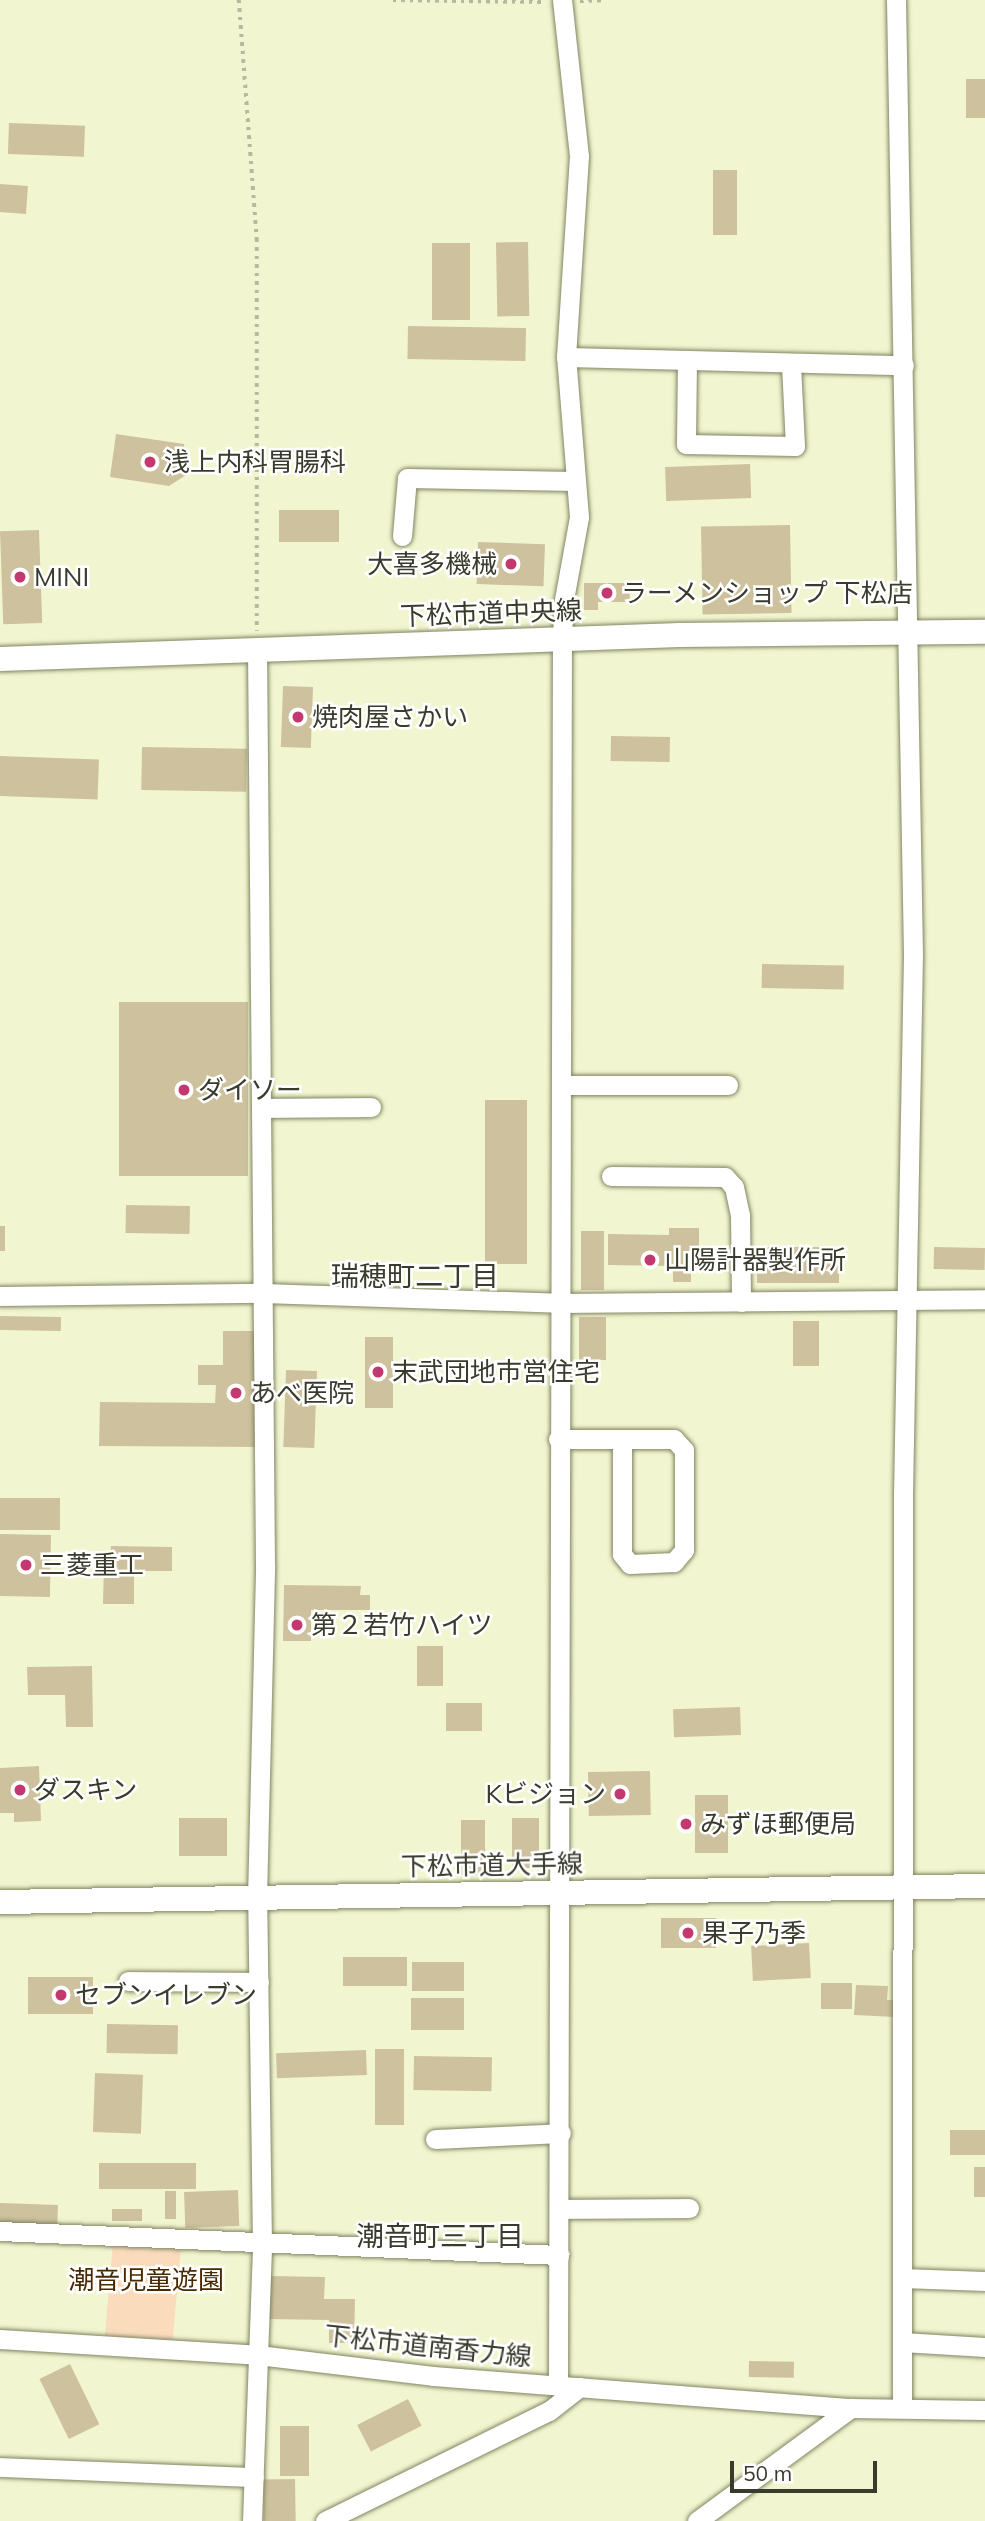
<!DOCTYPE html>
<meta charset="utf-8">
<style>
body{margin:0}
#map{position:relative;width:985px;height:2521px;overflow:hidden;background:#f2f6d0;font-family:Mulish,"Noto Sans JP",sans-serif}
div>[style]{position:absolute}
.green>*{inset:0;background:#fadcbd;transform-origin:0 0}
.building>*{inset:0;background:#cec19e;transform-origin:0 0}
.path>*{height:3.5px;margin-top:-1.75px;transform-origin:0;background:repeating-linear-gradient(90deg,#b6b99b 0 3.5px,transparent 0 8.5px)}
.roads{filter:drop-shadow(0 0 2px #818562) drop-shadow(0 0 2px #818562)}
.minor>*{height:19px;margin:-9.5px;padding:0 9.5px;transform-origin:9.5px;border-radius:9.5px;background:#fff}
.tertiary>*{height:24px;margin:-12px;padding:0 12px;transform-origin:12px;border-radius:12px;background:#fff}
.dots>*{width:19px;height:19px;translate:-50% -50%;box-sizing:border-box;border:4px solid #fff;border-radius:50%}
span{translate:-50% -50%;white-space:nowrap;text-align:center;line-height:1.15;-webkit-text-stroke:5px #fff;paint-order:stroke}
.poi-label{font-size:26px;color:#393b2c}
.left{translate:0 -50%;text-align:left}
.right{translate:-100% -50%;text-align:right}
.street-label{font-size:26px;color:#393b2c}
.park-label{font-size:26px;color:#482a00}
.neighbourhood-label{font-size:28px;color:#393b2c}
.scale{position:absolute;left:730px;top:2461px;width:147px;height:32px;box-sizing:border-box;border:4px solid #393b2c;border-top:0;padding-left:9px;font-size:21px;line-height:24px;white-space:nowrap;color:#393b2c;-webkit-text-stroke:5px #fff;paint-order:stroke}
</style>
<div id="map">
<div class="green">
<i style="left:113px;top:2243px;width:68px;height:94px;rotate:5deg"></i>
</div>
<div class="building">
<i style="left:966px;top:79px;width:19px;height:39px"></i>
<i style="left:9px;top:123px;width:76px;height:31px;rotate:2deg"></i>
<i style="left:713px;top:170px;width:24px;height:65px"></i>
<i style="left:0;top:184px;width:28px;height:28px;rotate:4deg"></i>
<i style="left:528px;top:242px;width:74px;height:32px;rotate:89deg"></i>
<i style="left:432px;top:243px;width:38px;height:77px"></i>
<i style="left:408px;top:326px;width:118px;height:33px;rotate:1deg"></i>
<i style="clip-path:polygon(116px 434px,184px 444px,186px 475px,169px 486px,110px 477px)"></i>
<i style="left:750px;top:464px;width:34px;height:85px;rotate:88deg"></i>
<i style="left:339px;top:510px;width:32px;height:60px;rotate:90deg"></i>
<i style="left:790px;top:525px;width:88px;height:89px;rotate:89deg"></i>
<i style="left:39px;top:530px;width:93px;height:39px;rotate:88deg"></i>
<i style="left:478px;top:542px;width:67px;height:42px;rotate:2deg"></i>
<i style="clip-path:polygon(584px 583px,629px 583px,630px 602px,598px 602px,598px 610px,584px 610px)"></i>
<i style="left:283px;top:686px;width:30px;height:61px;rotate:2deg"></i>
<i style="left:611px;top:736px;width:59px;height:25px;rotate:1deg"></i>
<i style="left:142px;top:747px;width:105px;height:43px;rotate:1deg"></i>
<i style="left:0;top:756px;width:99px;height:40px;rotate:2deg"></i>
<i style="left:762px;top:964px;width:82px;height:24px;rotate:1deg"></i>
<i style="left:248px;top:1002px;width:174px;height:129px;rotate:90deg"></i>
<i style="left:485px;top:1100px;width:42px;height:164px"></i>
<i style="left:126px;top:1205px;width:64px;height:28px;rotate:1deg"></i>
<i style="left:0;top:1226px;width:5px;height:25px"></i>
<i style="clip-path:polygon(669px 1228px,699px 1228px,699px 1254px,691px 1254px,691px 1282px,673px 1282px,673px 1266px,608px 1265px,608px 1234px,669px 1235px)"></i>
<i style="left:604px;top:1231px;width:59px;height:23px;rotate:90deg"></i>
<i style="left:839px;top:1247px;width:36px;height:82px;rotate:90deg"></i>
<i style="left:934px;top:1247px;width:51px;height:22px;rotate:1deg"></i>
<i style="left:0;top:1316px;width:61px;height:14px;rotate:1deg"></i>
<i style="left:579px;top:1317px;width:27px;height:43px"></i>
<i style="left:793px;top:1321px;width:26px;height:45px"></i>
<i style="clip-path:polygon(223px 1331px,257px 1331px,256px 1447px,99px 1446px,100px 1402px,215px 1403px,216px 1385px,198px 1385px,198px 1365px,223px 1365px)"></i>
<i style="left:365px;top:1337px;width:28px;height:71px"></i>
<i style="left:286px;top:1370px;width:31px;height:77px;rotate:2deg"></i>
<i style="left:0;top:1498px;width:60px;height:32px"></i>
<i style="left:0;top:1534px;width:51px;height:62px;rotate:1deg"></i>
<i style="clip-path:polygon(111px 1546px,172px 1547px,172px 1571px,117px 1571px,117px 1574px,134px 1575px,134px 1604px,103px 1604px,104px 1560px,110px 1560px)"></i>
<i style="clip-path:polygon(284px 1585px,361px 1586px,360px 1595px,370px 1595px,370px 1610px,311px 1610px,311px 1641px,283px 1641px)"></i>
<i style="left:417px;top:1646px;width:26px;height:40px"></i>
<i style="clip-path:polygon(92px 1666px,93px 1727px,66px 1727px,65px 1695px,28px 1695px,27px 1667px)"></i>
<i style="left:446px;top:1703px;width:36px;height:28px"></i>
<i style="left:740px;top:1707px;width:28px;height:67px;rotate:88deg"></i>
<i style="clip-path:polygon(39px 1766px,41px 1821px,14px 1822px,14px 1813px,0 1813px,0 1768px)"></i>
<i style="left:650px;top:1771px;width:44px;height:62px;rotate:89deg"></i>
<i style="left:695px;top:1795px;width:33px;height:58px"></i>
<i style="left:179px;top:1818px;width:48px;height:38px"></i>
<i style="left:512px;top:1818px;width:27px;height:50px"></i>
<i style="left:461px;top:1820px;width:24px;height:55px"></i>
<i style="left:716px;top:1918px;width:30px;height:55px;rotate:90deg"></i>
<i style="left:809px;top:1943px;width:35px;height:58px;rotate:87deg"></i>
<i style="left:407px;top:1957px;width:29px;height:64px;rotate:90deg"></i>
<i style="left:464px;top:1962px;width:29px;height:52px;rotate:90deg"></i>
<i style="left:28px;top:1977px;width:65px;height:37px"></i>
<i style="left:821px;top:1983px;width:31px;height:26px"></i>
<i style="clip-path:polygon(856px 1985px,888px 1986px,887px 2000px,897px 2000px,896px 2017px,854px 2015px)"></i>
<i style="left:411px;top:1998px;width:53px;height:32px"></i>
<i style="left:107px;top:2024px;width:71px;height:29px;rotate:1deg"></i>
<i style="left:375px;top:2049px;width:29px;height:76px"></i>
<i style="left:366px;top:2050px;width:25px;height:90px;rotate:88deg"></i>
<i style="left:414px;top:2056px;width:78px;height:34px;rotate:1deg"></i>
<i style="left:95px;top:2073px;width:48px;height:59px;rotate:2deg"></i>
<i style="left:985px;top:2130px;width:25px;height:35px;rotate:90deg"></i>
<i style="left:196px;top:2163px;width:26px;height:97px;rotate:90deg"></i>
<i style="left:974px;top:2167px;width:11px;height:30px"></i>
<i style="left:238px;top:2190px;width:36px;height:54px;rotate:88deg"></i>
<i style="left:165px;top:2191px;width:11px;height:28px"></i>
<i style="left:0;top:2203px;width:58px;height:24px;rotate:2deg"></i>
<i style="left:112px;top:2209px;width:30px;height:12px"></i>
<i style="clip-path:polygon(268px 2276px,325px 2277px,324px 2299px,355px 2299px,354px 2343px,329px 2343px,329px 2320px,267px 2319px)"></i>
<i style="left:749px;top:2361px;width:45px;height:16px;rotate:1deg"></i>
<i style="left:70px;top:2364px;width:67px;height:34px;rotate:64deg"></i>
<i style="left:408px;top:2399px;width:30px;height:57px;rotate:63deg"></i>
<i style="left:280px;top:2426px;width:29px;height:50px"></i>
<i style="left:295px;top:2479px;width:42px;height:32px;rotate:89deg"></i>
</div>
<div class="path">
<i style="left:239px;top:0;width:240px;rotate:85.7deg"></i>
<i style="left:257px;top:239px;width:392px;rotate:90deg"></i>
<i style="left:393px;top:0;width:152px;rotate:0.8deg"></i>
<i style="left:580px;top:1px;width:23px;rotate:-2deg"></i>
</div>
<div class="roads">
<div class="minor">
<i style="left:896px;top:0;width:954px;rotate:88.98deg"></i>
<i style="left:913px;top:954px;width:538px;rotate:91.06deg"></i>
<i style="left:903px;top:1492px;width:914px;rotate:90.06deg"></i>
<i style="left:566px;top:357px;width:338px;rotate:1.4deg"></i>
<i style="left:687px;top:360px;width:84px;rotate:90.7deg"></i>
<i style="left:686px;top:444px;width:109px;rotate:1.1deg"></i>
<i style="left:795px;top:446px;width:82px;rotate:-92.8deg"></i>
<i style="left:402px;top:536px;width:58px;rotate:-85.1deg"></i>
<i style="left:407px;top:478px;width:168px;rotate:1deg"></i>
<i style="left:563px;top:1085px;width:165px"></i>
<i style="left:263px;top:1108px;width:108px;rotate:-0.5deg"></i>
<i style="left:611px;top:1176px;width:114px;rotate:0.5deg"></i>
<i style="left:725px;top:1177px;width:13px;rotate:48deg"></i>
<i style="left:734px;top:1187px;width:29px;rotate:78deg"></i>
<i style="left:740px;top:1215px;width:87px;rotate:89.3deg"></i>
<i style="left:0;top:1296px;width:263px;rotate:-0.7deg"></i>
<i style="left:263px;top:1293px;width:295px;rotate:1.9deg"></i>
<i style="left:558px;top:1303px;width:427px;rotate:-0.5deg"></i>
<i style="left:558px;top:1439px;width:116px"></i>
<i style="left:674px;top:1439px;width:15px;rotate:48deg"></i>
<i style="left:684px;top:1450px;width:100px;rotate:90deg"></i>
<i style="left:684px;top:1550px;width:16px;rotate:130deg"></i>
<i style="left:674px;top:1562px;width:44px;rotate:177.4deg"></i>
<i style="left:630px;top:1564px;width:13px;rotate:-129deg"></i>
<i style="left:622px;top:1554px;width:115px;rotate:-90deg"></i>
<i style="left:128px;top:1981px;width:131px;rotate:0.4deg"></i>
<i style="left:435px;top:2139px;width:126px;rotate:-2.7deg"></i>
<i style="left:559px;top:2209px;width:130px;rotate:-0.4deg"></i>
<i style="left:0;top:2231px;width:560px;rotate:2.46deg"></i>
<i style="left:902px;top:2278px;width:83px;rotate:2.1deg"></i>
<i style="left:0;top:2339px;width:258px;rotate:3.5deg"></i>
<i style="left:258px;top:2355px;width:176px;rotate:6.8deg"></i>
<i style="left:433px;top:2376px;width:419px;rotate:4.4deg"></i>
<i style="left:851px;top:2408px;width:134px;rotate:0.9deg"></i>
<i style="left:902px;top:2342px;width:83px;rotate:3.4deg"></i>
<i style="left:558px;top:2385px;width:1744px;rotate:-89.87deg"></i>
<i style="left:562px;top:641px;width:36px;rotate:-88deg"></i>
<i style="left:563px;top:605px;width:89px;rotate:-79.7deg"></i>
<i style="left:579px;top:517px;width:161px;rotate:-94.6deg"></i>
<i style="left:566px;top:357px;width:201px;rotate:-86.3deg"></i>
<i style="left:579px;top:156px;width:157px;rotate:-96.2deg"></i>
<i style="left:0;top:2467px;width:254px;rotate:2.3deg"></i>
<i style="left:252px;top:2521px;width:277px;rotate:-87.9deg"></i>
<i style="left:262px;top:2244px;width:345px;rotate:-90.8deg"></i>
<i style="left:257px;top:1899px;width:334px;rotate:-88.6deg"></i>
<i style="left:265px;top:1565px;width:914px;rotate:-90.5deg"></i>
<i style="left:325px;top:2521px;width:250px;rotate:-26.2deg"></i>
<i style="left:549px;top:2411px;width:39px;rotate:-38deg"></i>
<i style="left:697px;top:2521px;width:191px;rotate:-36.3deg"></i>
</div>
<div class="tertiary">
<i style="left:0;top:659px;width:680px;rotate:-2.02deg"></i>
<i style="left:680px;top:635px;width:305px;rotate:-0.6deg"></i>
<i style="left:0;top:1902px;width:985px;rotate:-0.93deg"></i>
</div>
</div>
<div class="dots">
<i style="left:150px;top:462px;background:#c4396d"></i>
<i style="left:511px;top:564px;background:#c4396d"></i>
<i style="left:20px;top:577px;background:#c4396d"></i>
<i style="left:607px;top:593px;background:#c4396d"></i>
<i style="left:298px;top:717px;background:#c4396d"></i>
<i style="left:184px;top:1090px;background:#c4396d"></i>
<i style="left:650px;top:1260px;background:#c4396d"></i>
<i style="left:378px;top:1372px;background:#c4396d"></i>
<i style="left:236px;top:1393px;background:#c4396d"></i>
<i style="left:26px;top:1565px;background:#c4396d"></i>
<i style="left:297px;top:1625px;background:#c4396d"></i>
<i style="left:20px;top:1790px;background:#c4396d"></i>
<i style="left:620px;top:1794px;background:#c4396d"></i>
<i style="left:686px;top:1824px;background:#c4396d"></i>
<i style="left:688px;top:1933px;background:#c4396d"></i>
<i style="left:61px;top:1995px;background:#c4396d"></i>
</div>
<div class="poi-label">
<span class="left" style="left:164px;top:462px">浅上内科胃腸科</span>
<span class="right" style="left:497px;top:564px">大喜多機械</span>
<span class="left" style="left:34px;top:577px">MINI</span>
<span class="left" style="left:621px;top:593px">ラーメンショップ 下松店</span>
<span class="left" style="left:312px;top:717px">焼肉屋さかい</span>
<span class="left" style="left:198px;top:1090px">ダイソー</span>
<span class="left" style="left:664px;top:1260px">山陽計器製作所</span>
<span class="left" style="left:392px;top:1372px">末武団地市営住宅</span>
<span class="left" style="left:250px;top:1393px">あべ医院</span>
<span class="left" style="left:40px;top:1565px">三菱重工</span>
<span class="left" style="left:311px;top:1625px">第２若竹ハイツ</span>
<span class="left" style="left:34px;top:1790px">ダスキン</span>
<span class="right" style="left:606px;top:1794px">Kビジョン</span>
<span class="left" style="left:700px;top:1824px">みずほ郵便局</span>
<span class="left" style="left:702px;top:1933px">果子乃季</span>
<span class="left" style="left:75px;top:1995px">セブンイレブン</span>
</div>
<div class="street-label">
<span style="left:491px;top:613px;rotate:-2deg">下松市道中央線</span>
<span style="left:492px;top:1865px;rotate:-1deg">下松市道大手線</span>
<span style="left:428px;top:2346px;rotate:6deg">下松市道南香力線</span>
</div>
<div class="park-label">
<span style="left:146px;top:2280px">潮音児童遊園</span>
</div>
<div class="neighbourhood-label">
<span style="left:415px;top:1276px">瑞穂町二丁目</span>
<span style="left:440px;top:2236px">潮音町三丁目</span>
</div>
<div class="scale">50 m</div>
</div>
